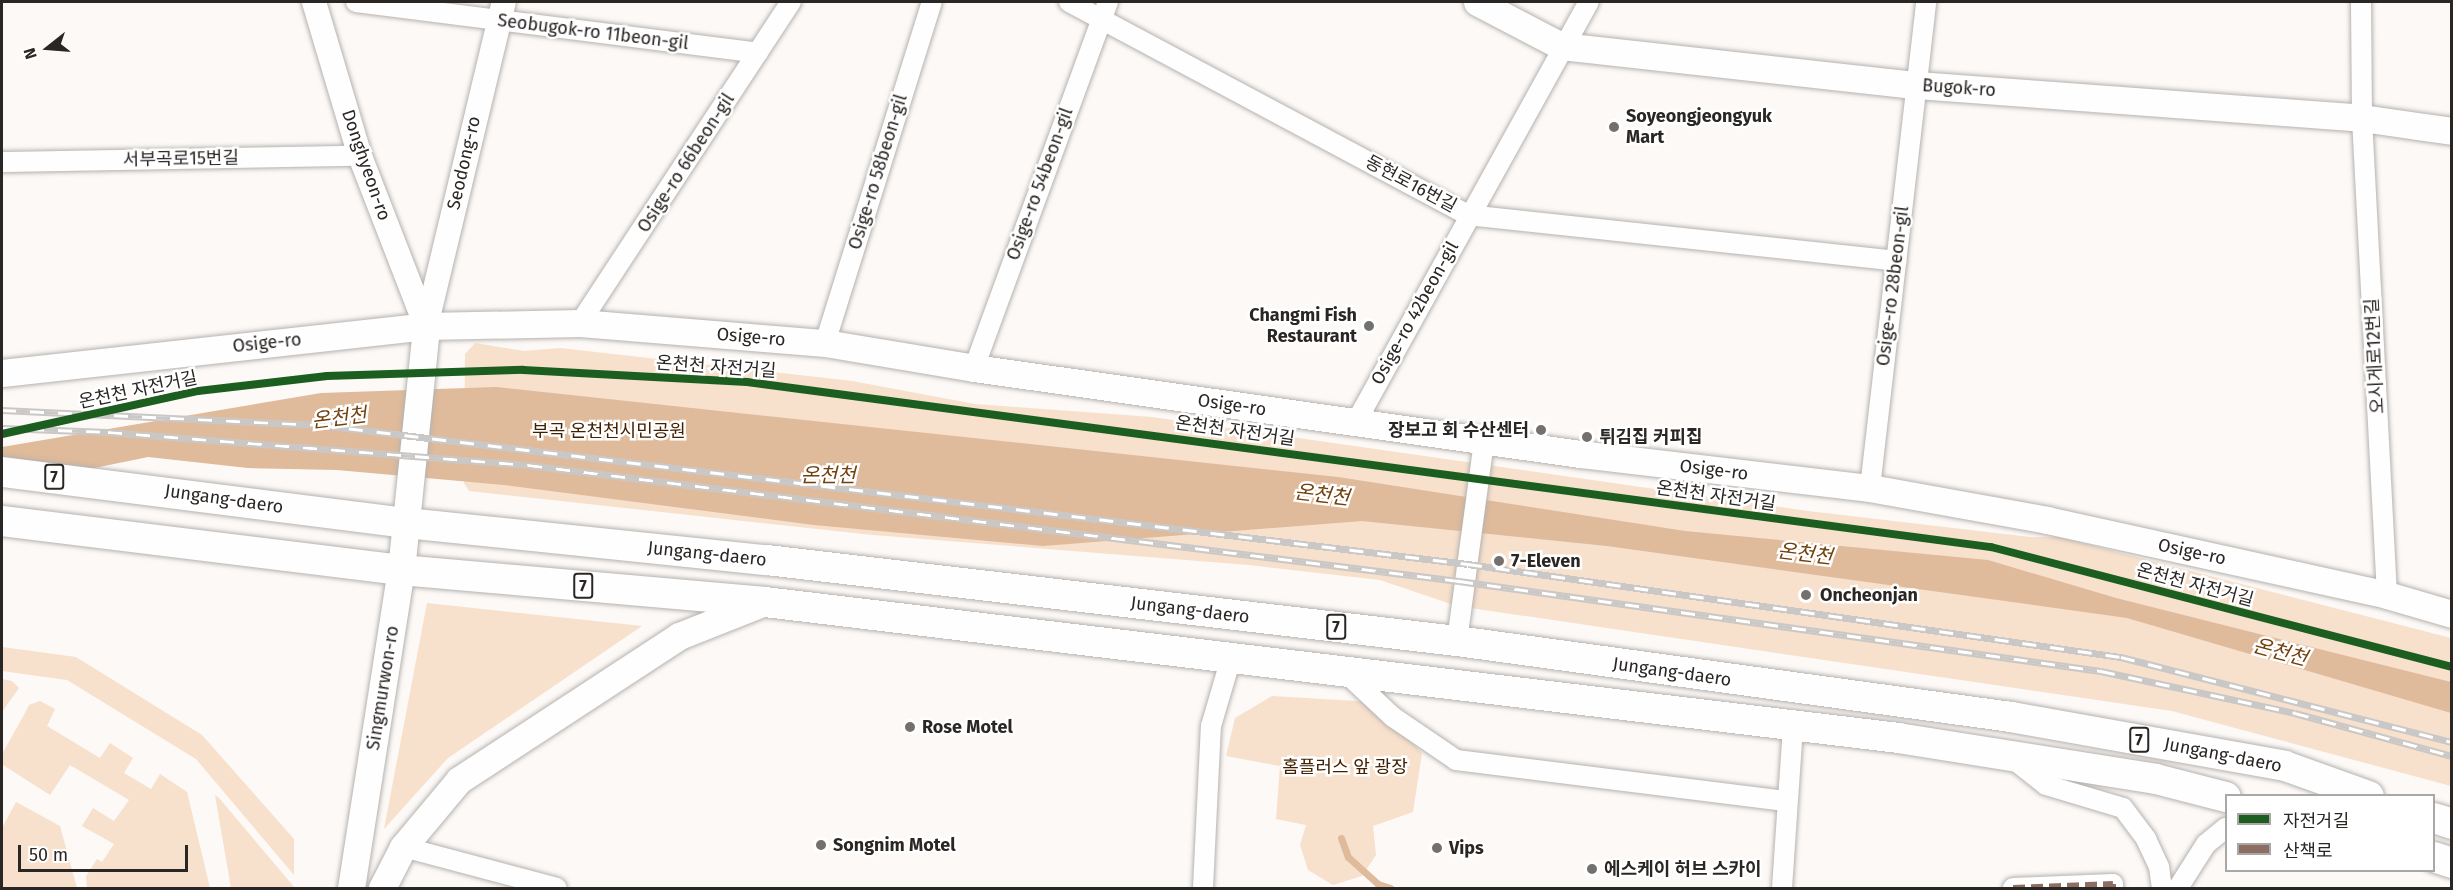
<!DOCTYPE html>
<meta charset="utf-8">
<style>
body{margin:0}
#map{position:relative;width:2453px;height:890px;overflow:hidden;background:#fcf9f6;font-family:"Fira Sans","Noto Sans KR",sans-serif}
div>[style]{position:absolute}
.green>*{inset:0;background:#f7e0cc}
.water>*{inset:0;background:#dfba9b}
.stream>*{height:7px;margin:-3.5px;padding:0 3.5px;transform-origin:3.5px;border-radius:3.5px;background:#dfba9b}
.roads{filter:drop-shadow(0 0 2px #b5b2af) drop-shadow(0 0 2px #b5b2af)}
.minor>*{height:20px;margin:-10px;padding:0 10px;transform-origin:10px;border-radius:10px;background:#fffefe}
.tertiary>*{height:24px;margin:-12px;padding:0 12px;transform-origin:12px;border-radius:12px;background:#fffefe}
.secondary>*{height:27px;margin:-13.5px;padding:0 13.5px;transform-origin:13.5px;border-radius:13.5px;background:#fffefe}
.primary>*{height:30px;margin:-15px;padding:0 15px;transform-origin:15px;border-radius:15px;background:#fffefe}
.rail>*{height:7px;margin-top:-3.5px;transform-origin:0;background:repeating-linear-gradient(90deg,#fff 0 14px,#c9c8c7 0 28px);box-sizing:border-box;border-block:2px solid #c9c8c7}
.quiet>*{height:6px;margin-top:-3px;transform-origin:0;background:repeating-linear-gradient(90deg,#8d6e63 0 12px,transparent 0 18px)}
.cycleway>*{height:8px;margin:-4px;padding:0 4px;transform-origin:4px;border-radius:4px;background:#1b5e20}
.dots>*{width:16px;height:16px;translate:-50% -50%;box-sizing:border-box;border:3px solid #fff;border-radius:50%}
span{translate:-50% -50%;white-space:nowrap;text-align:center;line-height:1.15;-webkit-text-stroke:5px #fff;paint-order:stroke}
.shield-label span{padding:2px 4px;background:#fff;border:2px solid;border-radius:4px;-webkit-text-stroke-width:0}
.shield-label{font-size:16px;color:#2a2624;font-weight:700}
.street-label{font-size:18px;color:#2a2624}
.poi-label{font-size:18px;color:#2a2624;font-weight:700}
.left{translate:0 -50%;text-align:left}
.right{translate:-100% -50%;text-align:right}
.park-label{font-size:18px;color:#422100}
.water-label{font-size:20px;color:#71410d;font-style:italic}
.frame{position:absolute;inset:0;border:3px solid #2a2624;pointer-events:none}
.legend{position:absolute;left:2225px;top:794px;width:210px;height:78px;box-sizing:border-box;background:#fff;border:2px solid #aaa8a7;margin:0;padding:8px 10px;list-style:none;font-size:18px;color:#2a2624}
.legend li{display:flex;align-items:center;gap:12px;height:30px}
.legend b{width:30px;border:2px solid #aaa8a7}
.north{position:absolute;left:18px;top:18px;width:60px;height:60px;-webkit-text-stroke:4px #fff;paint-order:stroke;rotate:253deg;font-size:16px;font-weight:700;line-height:24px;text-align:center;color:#2a2624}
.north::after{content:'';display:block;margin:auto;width:21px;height:27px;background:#2a2624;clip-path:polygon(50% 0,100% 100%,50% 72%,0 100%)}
.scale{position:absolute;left:18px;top:845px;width:170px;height:27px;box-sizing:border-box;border:3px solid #2a2624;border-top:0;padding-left:8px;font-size:18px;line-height:21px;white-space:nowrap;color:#2a2624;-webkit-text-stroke:4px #fff;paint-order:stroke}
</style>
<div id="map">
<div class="green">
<i style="clip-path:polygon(475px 343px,524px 351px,560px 348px,852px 381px,975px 404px,1152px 417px,1808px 511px,2030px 537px,2059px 537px,2451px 638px,2451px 786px,2172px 711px,1457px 606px,1380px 580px,1249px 565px,873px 535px,469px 491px,464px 483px,465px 354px)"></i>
<i style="clip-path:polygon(427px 603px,642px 626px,448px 758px,384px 829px)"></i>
<i style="clip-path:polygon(2px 647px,76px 657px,202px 735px,294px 839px,294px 875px,196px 759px,67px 680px,2px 671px)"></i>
<i style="clip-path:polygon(2px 679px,12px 681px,19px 688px,2px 712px)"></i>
<i style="clip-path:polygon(1272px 696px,1373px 702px,1422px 753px,1413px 812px,1373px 826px,1376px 855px,1362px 876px,1333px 885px,1308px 870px,1300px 845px,1306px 825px,1276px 819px,1280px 766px,1226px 756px,1235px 718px)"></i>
<i style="clip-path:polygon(40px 701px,55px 709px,47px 726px,100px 758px,110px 743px,133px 758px,124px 773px,151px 789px,160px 774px,187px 792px,210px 888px,87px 888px,86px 876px,97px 859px,102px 862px,114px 844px,82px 826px,93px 808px,114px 821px,129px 800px,70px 765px,50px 795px,3px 765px,2px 754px,25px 713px,29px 705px)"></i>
<i style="clip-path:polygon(215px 795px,219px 798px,295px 888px,231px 888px)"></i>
<i style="clip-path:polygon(16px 802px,60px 826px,77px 888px,2px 888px,2px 828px)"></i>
</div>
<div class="water">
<i style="clip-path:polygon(496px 387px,1338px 477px,1685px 531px,1988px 560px,2116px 598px,2451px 682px,2451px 713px,2127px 618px,1607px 546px,1362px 521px,1043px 546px,814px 525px,504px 485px,337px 470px,248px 468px,148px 457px,2px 487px,2px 447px,321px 393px)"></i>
</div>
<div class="stream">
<i style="left:1341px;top:838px;width:20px;rotate:70deg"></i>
<i style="left:1348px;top:857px;width:40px;rotate:42deg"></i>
<i style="left:1378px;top:884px;width:13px;rotate:18deg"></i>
</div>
<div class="roads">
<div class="minor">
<i style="left:356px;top:2px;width:405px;rotate:7.2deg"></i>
<i style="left:1069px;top:2px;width:452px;rotate:28.1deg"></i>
<i style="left:1468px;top:215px;width:431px;rotate:6.1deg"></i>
<i style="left:2361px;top:2px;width:116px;rotate:89.5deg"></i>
<i style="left:2362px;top:118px;width:478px;rotate:87deg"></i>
<i style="left:2px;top:162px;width:358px;rotate:-1deg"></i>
<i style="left:580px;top:323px;width:384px;rotate:-56.7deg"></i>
<i style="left:825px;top:343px;width:357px;rotate:-72.6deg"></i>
<i style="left:974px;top:368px;width:390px;rotate:-69.9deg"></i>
<i style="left:1356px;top:422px;width:480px;rotate:-61deg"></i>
<i style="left:1870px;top:488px;width:489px;rotate:-83.4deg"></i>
<i style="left:1457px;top:641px;width:202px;rotate:-82.3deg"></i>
<i style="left:1345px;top:672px;width:66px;rotate:43.2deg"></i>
<i style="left:1393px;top:717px;width:76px;rotate:34.3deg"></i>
<i style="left:1456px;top:760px;width:332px;rotate:7.1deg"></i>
<i style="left:2013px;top:759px;width:42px;rotate:38.2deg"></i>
<i style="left:2046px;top:785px;width:80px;rotate:16.6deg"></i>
<i style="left:2123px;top:808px;width:39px;rotate:53deg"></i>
<i style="left:2146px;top:839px;width:31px;rotate:65deg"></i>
<i style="left:2159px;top:867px;width:21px;rotate:82deg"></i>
<i style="left:403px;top:847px;width:159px;rotate:14.9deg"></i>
<i style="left:1203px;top:888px;width:162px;rotate:-87.2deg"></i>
<i style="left:1211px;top:726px;width:71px;rotate:-73.6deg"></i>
<i style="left:1782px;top:888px;width:160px;rotate:-86.1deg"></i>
<i style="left:2013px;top:888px;width:100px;rotate:-2.3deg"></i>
<i style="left:2113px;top:884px;width:4px;rotate:90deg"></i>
<i style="left:2178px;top:888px;width:52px;rotate:-57.5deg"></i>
<i style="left:2206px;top:844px;width:26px;rotate:-39deg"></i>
</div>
<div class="tertiary">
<i style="left:314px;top:2px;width:161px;rotate:73.4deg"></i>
<i style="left:360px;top:156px;width:182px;rotate:68.8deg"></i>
<i style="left:426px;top:326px;width:333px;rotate:-76.5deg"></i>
</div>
<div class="secondary">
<i style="left:1477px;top:2px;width:95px;rotate:27.6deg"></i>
<i style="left:1561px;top:46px;width:358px;rotate:6.3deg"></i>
<i style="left:1917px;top:85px;width:446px;rotate:4.2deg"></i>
<i style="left:2362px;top:118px;width:91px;rotate:8.2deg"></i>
<i style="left:2px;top:373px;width:427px;rotate:-6.3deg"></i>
<i style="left:426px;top:326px;width:154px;rotate:-1.1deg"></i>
<i style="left:580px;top:323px;width:246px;rotate:4.7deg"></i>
<i style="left:825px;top:343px;width:151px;rotate:9.5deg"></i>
<i style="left:974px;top:368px;width:612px;rotate:8.08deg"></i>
<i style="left:1580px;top:454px;width:292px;rotate:6.7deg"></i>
<i style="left:1870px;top:488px;width:180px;rotate:10.2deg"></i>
<i style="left:2047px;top:520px;width:348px;rotate:12.4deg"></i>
<i style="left:2387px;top:595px;width:68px;rotate:16.3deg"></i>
<i style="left:351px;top:888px;width:322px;rotate:-81.1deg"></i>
<i style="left:401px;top:570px;width:245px;rotate:-84.1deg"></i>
<i style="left:382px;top:888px;width:46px;rotate:-62.9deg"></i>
<i style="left:403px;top:847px;width:87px;rotate:-50.1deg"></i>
<i style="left:459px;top:780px;width:263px;rotate:-33.2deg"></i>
<i style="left:679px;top:636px;width:92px;rotate:-21.6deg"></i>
</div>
<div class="primary">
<i style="left:2px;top:472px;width:407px;rotate:7.2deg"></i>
<i style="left:406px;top:523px;width:363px;rotate:5.9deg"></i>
<i style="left:767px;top:560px;width:695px;rotate:6.7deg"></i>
<i style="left:1457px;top:641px;width:559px;rotate:7.81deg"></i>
<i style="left:2011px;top:717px;width:278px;rotate:10.1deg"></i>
<i style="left:2285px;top:766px;width:89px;rotate:19.7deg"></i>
<i style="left:2px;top:521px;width:402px;rotate:7deg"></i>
<i style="left:401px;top:570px;width:365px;rotate:5deg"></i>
<i style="left:765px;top:602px;width:1141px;rotate:6.84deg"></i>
<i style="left:1898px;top:738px;width:261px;rotate:9deg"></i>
<i style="left:2156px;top:779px;width:72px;rotate:14.4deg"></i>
<i style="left:2434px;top:818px;width:19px;rotate:18deg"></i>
<i style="left:2434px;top:857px;width:19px;rotate:18deg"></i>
</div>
</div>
<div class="rail">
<i style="left:2px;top:410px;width:319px;rotate:2.7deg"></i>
<i style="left:321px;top:425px;width:1155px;rotate:6.91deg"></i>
<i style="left:1468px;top:564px;width:660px;rotate:8.11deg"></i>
<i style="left:2121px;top:657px;width:342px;rotate:14.4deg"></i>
<i style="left:2px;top:428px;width:106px;rotate:2.2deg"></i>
<i style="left:108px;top:432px;width:421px;rotate:4.5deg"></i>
<i style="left:528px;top:465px;width:938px;rotate:7.1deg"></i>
<i style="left:1459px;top:581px;width:648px;rotate:7.98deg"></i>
<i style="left:2101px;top:671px;width:198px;rotate:12.2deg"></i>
<i style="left:2295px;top:713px;width:163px;rotate:15.3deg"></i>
</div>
<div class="quiet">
<i style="left:2013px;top:888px;width:100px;rotate:-2.3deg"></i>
<i style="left:2113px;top:884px;width:4px;rotate:90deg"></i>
</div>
<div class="cycleway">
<i style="left:2px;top:434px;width:201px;rotate:-12.4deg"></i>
<i style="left:198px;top:391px;width:130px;rotate:-6.6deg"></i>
<i style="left:327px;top:376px;width:196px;rotate:-1.8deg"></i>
<i style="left:523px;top:370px;width:224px;rotate:3.1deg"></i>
<i style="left:747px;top:382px;width:1255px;rotate:7.56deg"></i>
<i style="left:1991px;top:547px;width:476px;rotate:14.6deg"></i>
</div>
<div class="dots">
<i style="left:1614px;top:127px;background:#74706e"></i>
<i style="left:1369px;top:326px;background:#74706e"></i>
<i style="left:1541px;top:430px;background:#74706e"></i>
<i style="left:1587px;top:437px;background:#74706e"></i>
<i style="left:1499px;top:561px;background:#74706e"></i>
<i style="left:1806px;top:595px;background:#74706e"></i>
<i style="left:910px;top:727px;background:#74706e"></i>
<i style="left:821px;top:845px;background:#74706e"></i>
<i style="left:1437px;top:848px;background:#74706e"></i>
<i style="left:1592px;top:869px;background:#74706e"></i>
</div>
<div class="shield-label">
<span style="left:54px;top:477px">7</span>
<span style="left:583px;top:586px">7</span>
<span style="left:1336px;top:627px">7</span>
<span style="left:2139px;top:740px">7</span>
</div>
<div class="street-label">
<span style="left:593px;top:32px;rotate:7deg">Seobugok-ro 11beon-gil</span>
<span style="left:1959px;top:88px;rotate:4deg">Bugok-ro</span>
<span style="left:181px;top:159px;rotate:-1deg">서부곡로15번길</span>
<span style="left:464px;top:163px;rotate:-77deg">Seodong-ro</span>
<span style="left:686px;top:163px;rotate:-57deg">Osige-ro 66beon-gil</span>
<span style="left:366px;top:165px;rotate:71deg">Donghyeon-ro</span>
<span style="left:878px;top:172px;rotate:-73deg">Osige-ro 58beon-gil</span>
<span style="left:1040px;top:184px;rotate:-70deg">Osige-ro 54beon-gil</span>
<span style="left:1411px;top:184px;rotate:28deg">동현로16번길</span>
<span style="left:1893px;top:286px;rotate:-83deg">Osige-ro 28beon-gil</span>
<span style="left:1415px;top:313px;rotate:-61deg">Osige-ro 42beon-gil</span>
<span style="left:751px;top:337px;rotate:5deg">Osige-ro</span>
<span style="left:267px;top:343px;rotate:-6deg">Osige-ro</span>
<span style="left:2375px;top:356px;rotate:-93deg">오시게로12번길</span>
<span style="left:716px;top:367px;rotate:4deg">온천천 자전거길</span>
<span style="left:138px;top:390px;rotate:-12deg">온천천 자전거길</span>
<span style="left:1232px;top:405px;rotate:8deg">Osige-ro</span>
<span style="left:1235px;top:431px;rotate:8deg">온천천 자전거길</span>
<span style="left:1714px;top:470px;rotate:7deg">Osige-ro</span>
<span style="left:1716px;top:496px;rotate:8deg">온천천 자전거길</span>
<span style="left:224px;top:499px;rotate:8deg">Jungang-daero</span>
<span style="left:2192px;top:552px;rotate:12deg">Osige-ro</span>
<span style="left:707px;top:554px;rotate:6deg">Jungang-daero</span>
<span style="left:2195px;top:585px;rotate:15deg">온천천 자전거길</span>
<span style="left:1190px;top:610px;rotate:7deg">Jungang-daero</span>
<span style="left:1672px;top:672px;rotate:8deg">Jungang-daero</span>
<span style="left:383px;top:688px;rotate:-81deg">Singmurwon-ro</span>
<span style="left:2223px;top:755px;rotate:11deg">Jungang-daero</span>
</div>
<div class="poi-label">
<span class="left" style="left:1626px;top:127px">Soyeongjeongyuk<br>Mart</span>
<span class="right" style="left:1357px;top:326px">Changmi Fish<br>Restaurant</span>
<span class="right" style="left:1529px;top:430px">장보고 회 수산센터</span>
<span class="left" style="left:1599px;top:437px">튀김집 커피집</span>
<span class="left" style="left:1511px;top:561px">7-Eleven</span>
<span class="left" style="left:1820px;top:595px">Oncheonjan</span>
<span class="left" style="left:922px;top:727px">Rose Motel</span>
<span class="left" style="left:833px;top:845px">Songnim Motel</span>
<span class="left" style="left:1449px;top:848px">Vips</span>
<span class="left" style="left:1604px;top:869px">에스케이 허브 스카이</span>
</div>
<div class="park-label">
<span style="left:609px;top:431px">부곡 온천천시민공원</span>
<span style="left:1345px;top:767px">홈플러스 앞 광장</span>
</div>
<div class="water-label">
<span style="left:339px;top:418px;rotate:-7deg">온천천</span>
<span style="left:828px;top:475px">온천천</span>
<span style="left:1322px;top:495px;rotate:7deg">온천천</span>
<span style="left:1805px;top:554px;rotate:7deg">온천천</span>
<span style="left:2280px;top:652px;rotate:15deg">온천천</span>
</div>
<div class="frame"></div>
<ul class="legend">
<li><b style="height:8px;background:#1b5e20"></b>자전거길</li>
<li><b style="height:8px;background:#8d6e63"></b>산책로</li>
</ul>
<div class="north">N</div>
<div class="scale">50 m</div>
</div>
